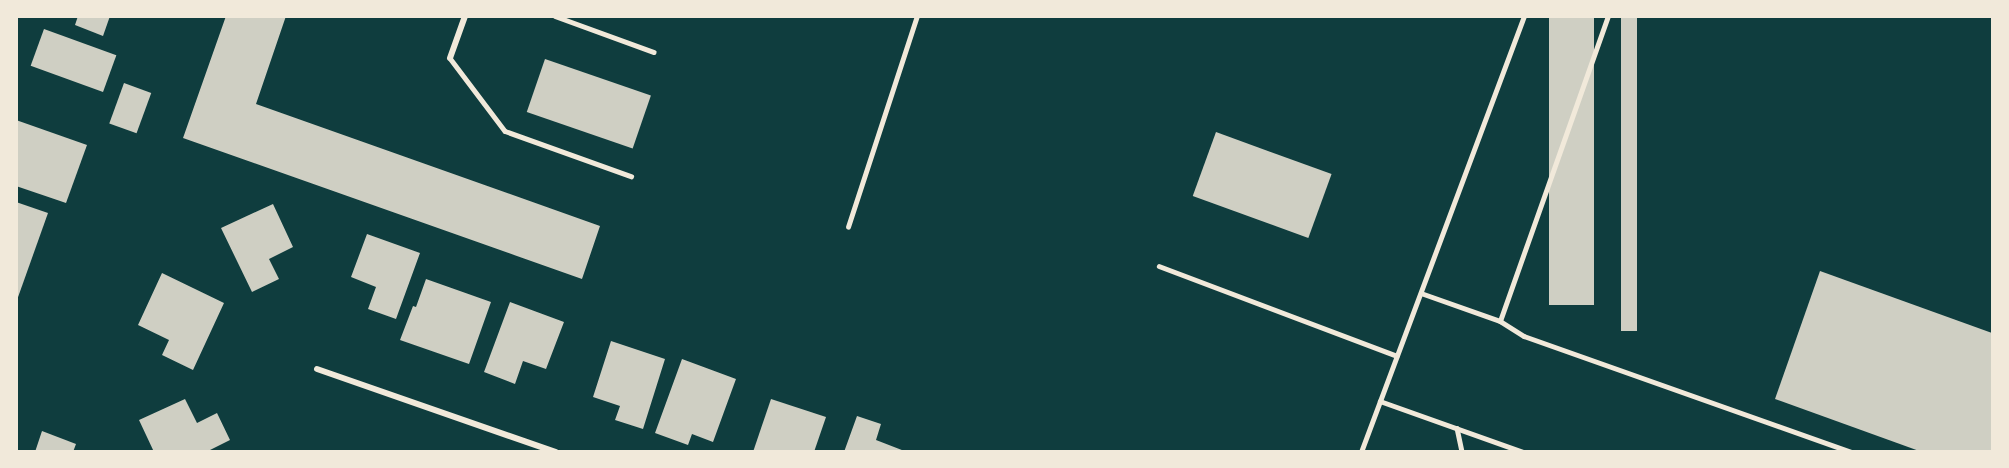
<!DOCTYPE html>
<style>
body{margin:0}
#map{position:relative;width:2009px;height:468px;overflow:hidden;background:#0f3d3e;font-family:"Fira Sans",sans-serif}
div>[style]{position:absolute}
.building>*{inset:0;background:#cfcfc3;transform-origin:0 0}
.service>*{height:4.5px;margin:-2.25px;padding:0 2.25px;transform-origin:2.25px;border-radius:2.25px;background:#f1e9da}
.minor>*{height:6px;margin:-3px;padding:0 3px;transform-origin:3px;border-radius:3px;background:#f1e9da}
span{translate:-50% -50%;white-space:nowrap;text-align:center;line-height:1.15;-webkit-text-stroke:4.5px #f1e9da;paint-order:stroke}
.frame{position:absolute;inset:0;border:18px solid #f1e9da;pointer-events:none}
</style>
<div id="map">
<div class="building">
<i style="clip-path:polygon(78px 16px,110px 16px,103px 36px,75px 25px)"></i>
<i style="clip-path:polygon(226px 16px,286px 16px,256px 104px,600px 226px,582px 279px,183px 138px)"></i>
<i style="left:1549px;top:16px;width:45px;height:289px"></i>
<i style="left:1621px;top:16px;width:16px;height:315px"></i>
<i style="left:44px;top:29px;width:77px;height:39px;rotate:20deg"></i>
<i style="left:545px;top:59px;width:112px;height:56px;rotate:19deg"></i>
<i style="left:124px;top:83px;width:29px;height:43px;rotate:20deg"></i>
<i style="clip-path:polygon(16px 120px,87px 145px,66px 203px,16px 186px)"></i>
<i style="left:1216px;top:132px;width:123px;height:68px;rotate:20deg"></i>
<i style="clip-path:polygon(16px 202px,48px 213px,17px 300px,16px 300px)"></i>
<i style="clip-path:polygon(273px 204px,293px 247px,269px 259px,279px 279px,252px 292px,221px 228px)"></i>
<i style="clip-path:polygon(367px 234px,420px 253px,396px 319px,368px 309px,376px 287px,351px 277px)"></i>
<i style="clip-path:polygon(1820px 271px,1992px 333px,1992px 452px,1922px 452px,1775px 399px)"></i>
<i style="clip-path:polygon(162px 273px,224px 303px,193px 370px,162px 355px,169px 340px,138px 325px)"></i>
<i style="clip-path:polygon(426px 279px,491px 302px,469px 364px,400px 340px,413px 306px,416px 307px)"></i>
<i style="clip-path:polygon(510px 302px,564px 322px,546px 369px,523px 361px,515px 384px,484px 372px)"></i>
<i style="clip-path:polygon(611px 341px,665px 359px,643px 429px,615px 420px,620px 406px,593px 397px)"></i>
<i style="clip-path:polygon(682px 359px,736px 379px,713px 442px,692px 434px,688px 445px,655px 433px)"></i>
<i style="clip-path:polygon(185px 399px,197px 423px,217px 413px,230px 440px,206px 452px,154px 452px,139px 420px)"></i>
<i style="clip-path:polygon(771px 399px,826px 417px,814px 452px,753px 452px)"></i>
<i style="clip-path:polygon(857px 416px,881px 424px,876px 440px,907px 452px,844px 452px)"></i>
<i style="clip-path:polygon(42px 431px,76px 444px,73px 452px,35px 452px)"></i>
</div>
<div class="service">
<i style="left:555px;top:16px;width:105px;rotate:20deg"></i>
<i style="left:450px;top:58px;width:91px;rotate:53deg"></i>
<i style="left:505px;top:131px;width:134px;rotate:19.7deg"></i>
<i style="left:848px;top:227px;width:222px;rotate:-71.9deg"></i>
<i style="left:1159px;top:266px;width:254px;rotate:20.7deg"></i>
<i style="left:1421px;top:293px;width:84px;rotate:19.5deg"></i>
<i style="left:1500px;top:321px;width:324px;rotate:-70.5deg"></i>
<i style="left:1500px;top:321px;width:28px;rotate:32deg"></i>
<i style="left:1524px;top:336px;width:348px;rotate:19.5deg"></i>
<i style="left:1380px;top:401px;width:152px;rotate:19.6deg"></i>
<i style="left:1457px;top:428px;width:25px;rotate:78deg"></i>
<i style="left:1361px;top:452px;width:465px;rotate:-69.5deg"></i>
</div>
<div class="minor">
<i style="left:450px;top:58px;width:45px;rotate:-70.3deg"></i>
<i style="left:317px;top:369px;width:253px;rotate:19.2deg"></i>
</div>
<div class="frame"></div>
</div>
